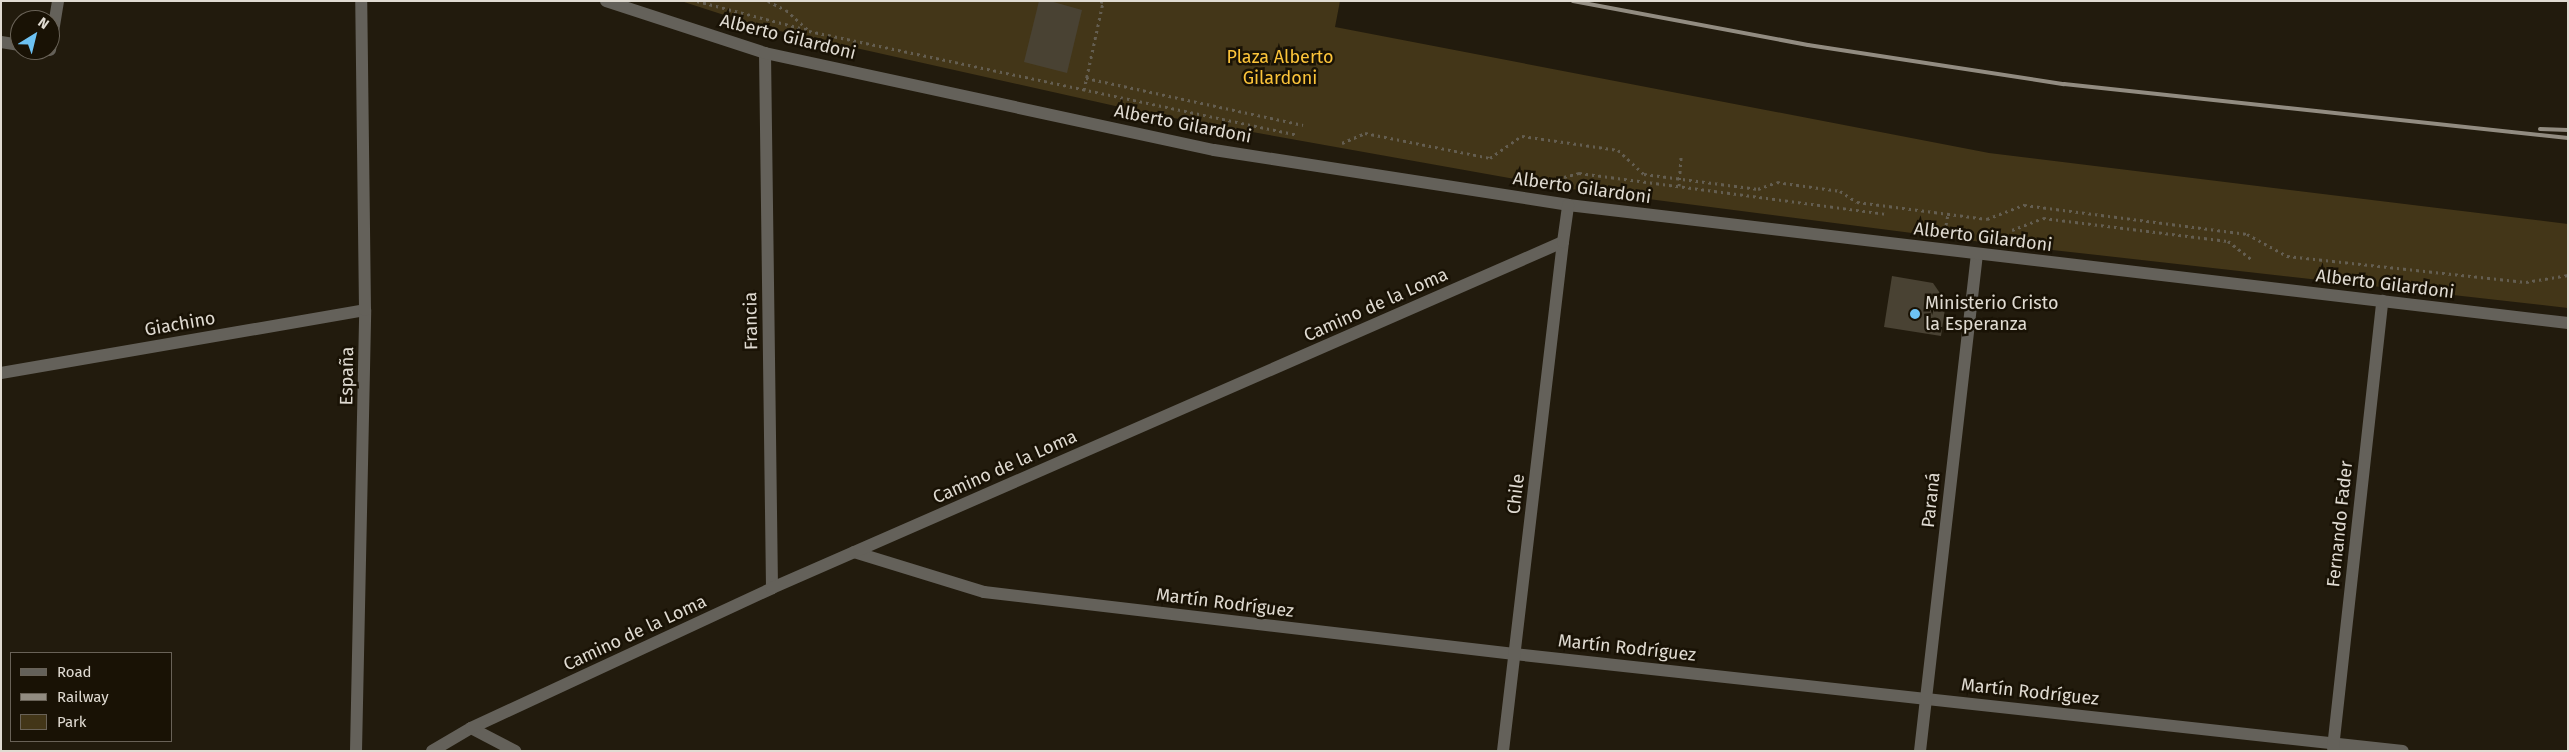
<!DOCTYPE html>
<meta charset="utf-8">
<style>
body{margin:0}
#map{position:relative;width:2569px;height:752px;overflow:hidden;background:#221b0d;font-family:"Fira Sans",sans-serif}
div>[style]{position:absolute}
.green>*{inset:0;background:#433618}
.building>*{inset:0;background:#494233}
.path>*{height:3px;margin-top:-1.5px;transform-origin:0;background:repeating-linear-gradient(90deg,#645e51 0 2.5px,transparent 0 6.5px)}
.minor>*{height:12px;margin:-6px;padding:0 6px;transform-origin:6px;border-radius:6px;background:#64615a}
.tertiary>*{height:12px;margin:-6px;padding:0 6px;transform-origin:6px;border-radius:6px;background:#64615a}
.rail>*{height:4px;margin:-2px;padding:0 2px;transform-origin:2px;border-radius:2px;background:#928c81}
.dots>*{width:14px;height:14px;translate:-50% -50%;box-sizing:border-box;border:2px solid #191205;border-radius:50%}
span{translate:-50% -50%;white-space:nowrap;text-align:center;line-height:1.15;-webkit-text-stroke:5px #191205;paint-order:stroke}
.street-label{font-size:18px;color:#e0dbd2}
.park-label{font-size:18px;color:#fcc43a}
.poi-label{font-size:18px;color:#e0dbd2}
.left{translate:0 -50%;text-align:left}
.frame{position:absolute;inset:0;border:2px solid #e0dbd2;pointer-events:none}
.legend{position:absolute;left:10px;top:652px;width:162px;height:90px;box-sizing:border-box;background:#191205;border:1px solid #696257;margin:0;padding:6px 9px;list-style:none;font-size:15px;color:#e0dbd2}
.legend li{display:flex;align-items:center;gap:10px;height:25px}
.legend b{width:25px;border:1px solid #696257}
.north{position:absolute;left:10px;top:10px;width:50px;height:50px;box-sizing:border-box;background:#191205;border:1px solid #696257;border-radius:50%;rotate:36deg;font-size:14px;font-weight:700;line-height:20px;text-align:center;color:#e0dbd2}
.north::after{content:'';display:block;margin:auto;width:18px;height:22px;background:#6dc2f3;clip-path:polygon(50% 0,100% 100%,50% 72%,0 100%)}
</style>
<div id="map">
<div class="green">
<i style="clip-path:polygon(681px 1px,1340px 1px,1335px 27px,1989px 153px,2568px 224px,2568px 308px,1982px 242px,1571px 189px,1151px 114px,758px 26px)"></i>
</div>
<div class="building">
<i style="clip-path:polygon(1039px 1px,1050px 1px,1082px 10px,1067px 73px,1024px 62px)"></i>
<i style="clip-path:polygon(1892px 276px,1933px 283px,1946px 302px,1941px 336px,1884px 327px)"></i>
</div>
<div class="path">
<i style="left:697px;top:1px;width:115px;rotate:14.6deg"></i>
<i style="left:768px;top:1px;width:20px;rotate:27deg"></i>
<i style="left:786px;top:10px;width:31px;rotate:42deg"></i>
<i style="left:809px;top:31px;width:499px;rotate:12deg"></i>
<i style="left:1086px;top:78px;width:222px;rotate:12.2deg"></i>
<i style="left:1084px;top:90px;width:90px;rotate:-77.8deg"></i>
<i style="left:1103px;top:2px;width:3px;rotate:-162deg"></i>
<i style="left:1342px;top:143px;width:25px;rotate:-23deg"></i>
<i style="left:1365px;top:133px;width:127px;rotate:11.3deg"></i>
<i style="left:1490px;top:158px;width:39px;rotate:-35deg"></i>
<i style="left:1522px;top:136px;width:97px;rotate:8.3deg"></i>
<i style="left:1618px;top:150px;width:35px;rotate:43deg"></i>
<i style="left:1644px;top:174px;width:115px;rotate:7.5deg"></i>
<i style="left:1758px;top:189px;width:20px;rotate:-20deg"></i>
<i style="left:1777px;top:182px;width:64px;rotate:8.1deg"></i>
<i style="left:1840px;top:191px;width:20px;rotate:33deg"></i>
<i style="left:1857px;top:202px;width:131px;rotate:7.5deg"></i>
<i style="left:1987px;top:219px;width:40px;rotate:-21deg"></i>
<i style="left:2024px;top:205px;width:225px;rotate:7.4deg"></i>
<i style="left:2247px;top:234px;width:46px;rotate:28.8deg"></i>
<i style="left:2287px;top:256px;width:240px;rotate:6.2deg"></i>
<i style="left:2526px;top:282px;width:43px;rotate:-9.5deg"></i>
<i style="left:1564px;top:177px;width:16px;rotate:-15deg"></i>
<i style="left:1579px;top:173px;width:311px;rotate:7.6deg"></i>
<i style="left:1679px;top:186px;width:30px;rotate:-86deg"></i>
<i style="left:1946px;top:225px;width:11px;rotate:-80deg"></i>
<i style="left:2012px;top:230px;width:33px;rotate:-21deg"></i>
<i style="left:2043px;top:218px;width:186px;rotate:7.1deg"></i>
<i style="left:2228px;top:241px;width:29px;rotate:38deg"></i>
</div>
<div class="minor">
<i style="left:1px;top:42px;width:19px;rotate:9deg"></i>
<i style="left:50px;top:50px;width:50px;rotate:-80.7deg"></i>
<i style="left:765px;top:53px;width:535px;rotate:89.25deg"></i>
<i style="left:1px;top:373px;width:369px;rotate:-9.8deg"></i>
<i style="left:854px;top:552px;width:136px;rotate:17.1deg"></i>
<i style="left:984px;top:592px;width:534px;rotate:6.67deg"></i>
<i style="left:1514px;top:654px;width:894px;rotate:6.23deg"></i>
<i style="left:471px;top:728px;width:50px;rotate:27.6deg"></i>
<i style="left:2333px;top:748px;width:450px;rotate:-83.7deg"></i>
<i style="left:356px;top:751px;width:441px;rotate:-88.8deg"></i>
<i style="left:365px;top:310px;width:309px;rotate:-90.7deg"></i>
<i style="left:1503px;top:751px;width:513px;rotate:-83.28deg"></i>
<i style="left:1920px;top:751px;width:500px;rotate:-83.46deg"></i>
</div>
<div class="tertiary">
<i style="left:606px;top:1px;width:167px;rotate:18.1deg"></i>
<i style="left:765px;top:53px;width:459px;rotate:12.2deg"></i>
<i style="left:1214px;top:150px;width:358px;rotate:8.8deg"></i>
<i style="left:1568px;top:205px;width:1007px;rotate:6.73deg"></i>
<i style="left:432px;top:751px;width:45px;rotate:-30.5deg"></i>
<i style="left:471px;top:728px;width:332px;rotate:-24.9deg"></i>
<i style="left:772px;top:588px;width:863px;rotate:-23.63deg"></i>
<i style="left:1563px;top:242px;width:37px;rotate:-82deg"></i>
</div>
<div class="rail">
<i style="left:1573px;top:1px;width:239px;rotate:10.6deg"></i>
<i style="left:1808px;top:45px;width:259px;rotate:8.7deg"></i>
<i style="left:2064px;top:84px;width:507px;rotate:6.12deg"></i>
<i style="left:2540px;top:129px;width:28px;rotate:2deg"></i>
</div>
<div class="dots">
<i style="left:1915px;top:314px;background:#6dc2f3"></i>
</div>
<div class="street-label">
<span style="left:788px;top:37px;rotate:14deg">Alberto Gilardoni</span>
<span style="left:1183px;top:124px;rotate:11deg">Alberto Gilardoni</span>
<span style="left:1582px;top:188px;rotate:8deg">Alberto Gilardoni</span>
<span style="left:1983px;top:237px;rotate:7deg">Alberto Gilardoni</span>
<span style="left:2385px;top:284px;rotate:7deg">Alberto Gilardoni</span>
<span style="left:1376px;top:305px;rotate:-24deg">Camino de la Loma</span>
<span style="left:751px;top:321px;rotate:-91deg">Francia</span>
<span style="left:180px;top:324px;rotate:-10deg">Giachino</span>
<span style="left:347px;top:376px;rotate:-89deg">España</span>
<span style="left:1005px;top:467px;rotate:-24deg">Camino de la Loma</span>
<span style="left:1516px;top:494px;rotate:-83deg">Chile</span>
<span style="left:1931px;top:500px;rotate:-84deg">Paraná</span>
<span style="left:2340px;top:524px;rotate:-84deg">Fernando Fader</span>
<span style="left:1225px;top:603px;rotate:7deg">Martín Rodríguez</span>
<span style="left:635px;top:633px;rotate:-25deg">Camino de la Loma</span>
<span style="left:1627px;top:648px;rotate:6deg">Martín Rodríguez</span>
<span style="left:2030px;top:692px;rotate:6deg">Martín Rodríguez</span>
</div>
<div class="park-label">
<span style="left:1280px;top:68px">Plaza Alberto<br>Gilardoni</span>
</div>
<div class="poi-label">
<span class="left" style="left:1925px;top:314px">Ministerio Cristo<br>la Esperanza</span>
</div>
<div class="frame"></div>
<ul class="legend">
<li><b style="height:6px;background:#64615a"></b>Road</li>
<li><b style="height:6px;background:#928c81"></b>Railway</li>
<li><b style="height:14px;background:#433618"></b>Park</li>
</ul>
<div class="north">N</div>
</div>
